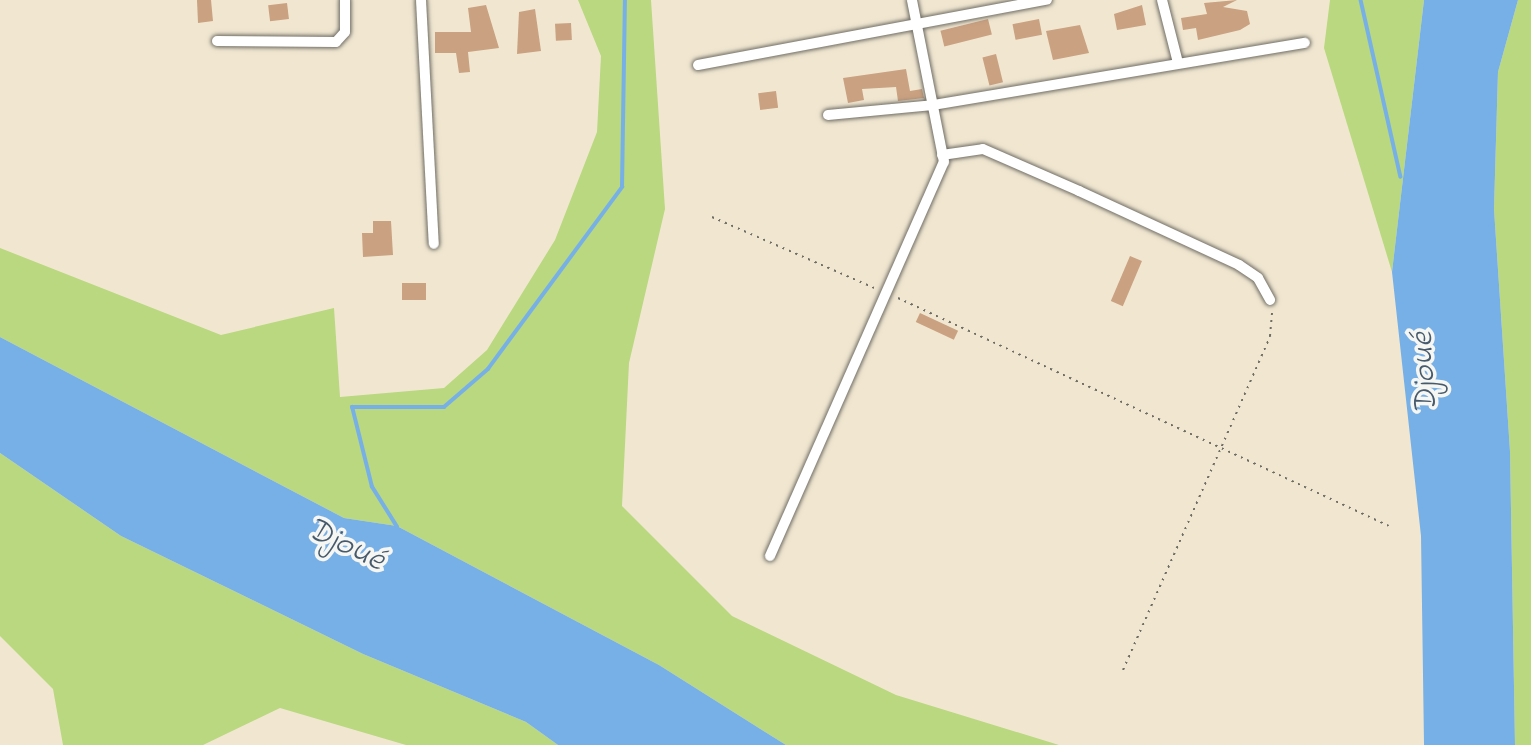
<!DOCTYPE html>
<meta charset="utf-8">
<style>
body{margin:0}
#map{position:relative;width:1531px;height:745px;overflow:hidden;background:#f1e7d1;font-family:"Indie Flower",sans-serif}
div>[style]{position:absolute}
.green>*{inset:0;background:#b9d87f}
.water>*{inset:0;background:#77b0e7}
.stream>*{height:3.5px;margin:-1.75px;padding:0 1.75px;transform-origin:1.75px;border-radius:1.75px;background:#77b0e7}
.building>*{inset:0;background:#caa181;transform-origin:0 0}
.path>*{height:2px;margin-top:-1px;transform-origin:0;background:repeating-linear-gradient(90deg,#706d65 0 2px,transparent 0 7px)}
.roads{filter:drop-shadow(0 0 2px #706d65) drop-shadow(0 0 2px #706d65)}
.street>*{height:10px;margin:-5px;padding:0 5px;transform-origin:5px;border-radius:5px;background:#fff}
span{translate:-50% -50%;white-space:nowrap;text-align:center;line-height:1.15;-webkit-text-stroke:7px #f6f6f2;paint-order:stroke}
.water-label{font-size:33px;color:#465a6d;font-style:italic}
</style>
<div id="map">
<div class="green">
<i style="clip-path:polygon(578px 0,651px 0,665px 209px,629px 363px,622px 506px,732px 616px,896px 695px,1059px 745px,786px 745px,659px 665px,397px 526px,344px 518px,0 337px,0 248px,221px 335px,334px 308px,340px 397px,444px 388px,487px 350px,555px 240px,597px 132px,601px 56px)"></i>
<i style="clip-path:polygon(1330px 0,1424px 0,1392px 272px,1324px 48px)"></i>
<i style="clip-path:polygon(1518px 0,1531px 0,1531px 745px,1515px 745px,1510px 451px,1494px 209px,1498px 72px)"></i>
<i style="clip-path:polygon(0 453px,121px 536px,363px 654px,526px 722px,558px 745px,406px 745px,280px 708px,203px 745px,63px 745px,53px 689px,0 636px)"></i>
</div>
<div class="water">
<i style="clip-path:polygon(1424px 0,1518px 0,1498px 72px,1494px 209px,1510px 451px,1515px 745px,1424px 745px,1421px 536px,1392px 272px)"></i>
<i style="clip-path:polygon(0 337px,344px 518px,397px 526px,659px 665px,786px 745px,558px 745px,526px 722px,363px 654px,121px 536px,0 453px)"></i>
</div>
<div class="stream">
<i style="left:1361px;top:0;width:181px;rotate:77.3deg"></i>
<i style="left:397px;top:527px;width:47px;rotate:-122deg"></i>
<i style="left:372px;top:487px;width:82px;rotate:-104deg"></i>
<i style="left:352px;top:407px;width:92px"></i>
<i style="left:444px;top:407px;width:58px;rotate:-40.8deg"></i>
<i style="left:488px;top:369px;width:226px;rotate:-53.6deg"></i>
<i style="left:622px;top:187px;width:187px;rotate:-89.1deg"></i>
</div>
<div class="building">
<i style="clip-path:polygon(197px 0,211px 0,213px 21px,198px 23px)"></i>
<i style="clip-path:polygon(1237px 0,1223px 7px,1247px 11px,1250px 24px,1240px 30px,1198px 40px,1196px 28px,1183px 30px,1181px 18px,1207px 14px,1204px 3px)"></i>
<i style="left:287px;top:3px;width:16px;height:19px;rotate:83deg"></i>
<i style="clip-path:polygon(486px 5px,499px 48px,468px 52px,470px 72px,459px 73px,456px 53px,435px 53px,435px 32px,471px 32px,468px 8px)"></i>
<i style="clip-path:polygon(1142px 5px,1146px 25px,1117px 30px,1114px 14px)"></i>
<i style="clip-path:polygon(535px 9px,541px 51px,517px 54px,519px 12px)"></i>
<i style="left:988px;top:19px;width:16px;height:49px;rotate:76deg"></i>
<i style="left:1039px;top:19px;width:16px;height:27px;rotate:79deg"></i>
<i style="left:571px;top:23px;width:17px;height:16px;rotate:87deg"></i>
<i style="clip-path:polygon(1080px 25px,1089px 53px,1053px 60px,1046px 31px)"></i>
<i style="left:996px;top:54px;width:29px;height:14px;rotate:76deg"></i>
<i style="clip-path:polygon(906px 69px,910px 91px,922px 89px,924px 98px,898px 101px,896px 87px,862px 89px,864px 100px,848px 103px,843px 78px)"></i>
<i style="left:776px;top:91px;width:17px;height:18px;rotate:83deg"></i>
<i style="clip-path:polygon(373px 221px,391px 221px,393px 255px,363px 257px,362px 233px,373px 233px)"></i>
<i style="left:1130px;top:256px;width:13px;height:49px;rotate:23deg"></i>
<i style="left:426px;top:283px;width:17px;height:24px;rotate:90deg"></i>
<i style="left:920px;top:313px;width:42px;height:10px;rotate:25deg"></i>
</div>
<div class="path">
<i style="left:712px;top:217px;width:180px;rotate:23.6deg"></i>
<i style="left:898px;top:298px;width:541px;rotate:24.91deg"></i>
<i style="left:1123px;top:670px;width:365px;rotate:-66.2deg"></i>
<i style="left:1270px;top:336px;width:25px;rotate:-85deg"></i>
</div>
<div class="roads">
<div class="street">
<i style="left:421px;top:0;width:244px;rotate:87deg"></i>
<i style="left:1162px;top:0;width:65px;rotate:75.7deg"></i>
<i style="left:217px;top:41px;width:119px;rotate:0.5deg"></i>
<i style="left:336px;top:42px;width:13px;rotate:-48deg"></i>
<i style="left:345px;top:32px;width:32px;rotate:-90deg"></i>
<i style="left:698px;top:65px;width:355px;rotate:-10.6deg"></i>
<i style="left:828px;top:115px;width:105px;rotate:-5.4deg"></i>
<i style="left:933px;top:105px;width:377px;rotate:-9.5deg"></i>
<i style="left:942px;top:155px;width:41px;rotate:-8.3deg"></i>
<i style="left:983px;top:149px;width:105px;rotate:23.6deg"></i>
<i style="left:1079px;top:191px;width:176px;rotate:24.8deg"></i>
<i style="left:1239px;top:265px;width:23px;rotate:34deg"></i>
<i style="left:1258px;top:278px;width:25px;rotate:61deg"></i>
<i style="left:770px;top:556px;width:431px;rotate:-66.2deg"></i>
<i style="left:944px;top:162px;width:165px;rotate:-101.2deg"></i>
</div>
</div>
<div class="water-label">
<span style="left:1426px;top:373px;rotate:-93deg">Djoué</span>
<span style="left:345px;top:546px;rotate:26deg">Djoué</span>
</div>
</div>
